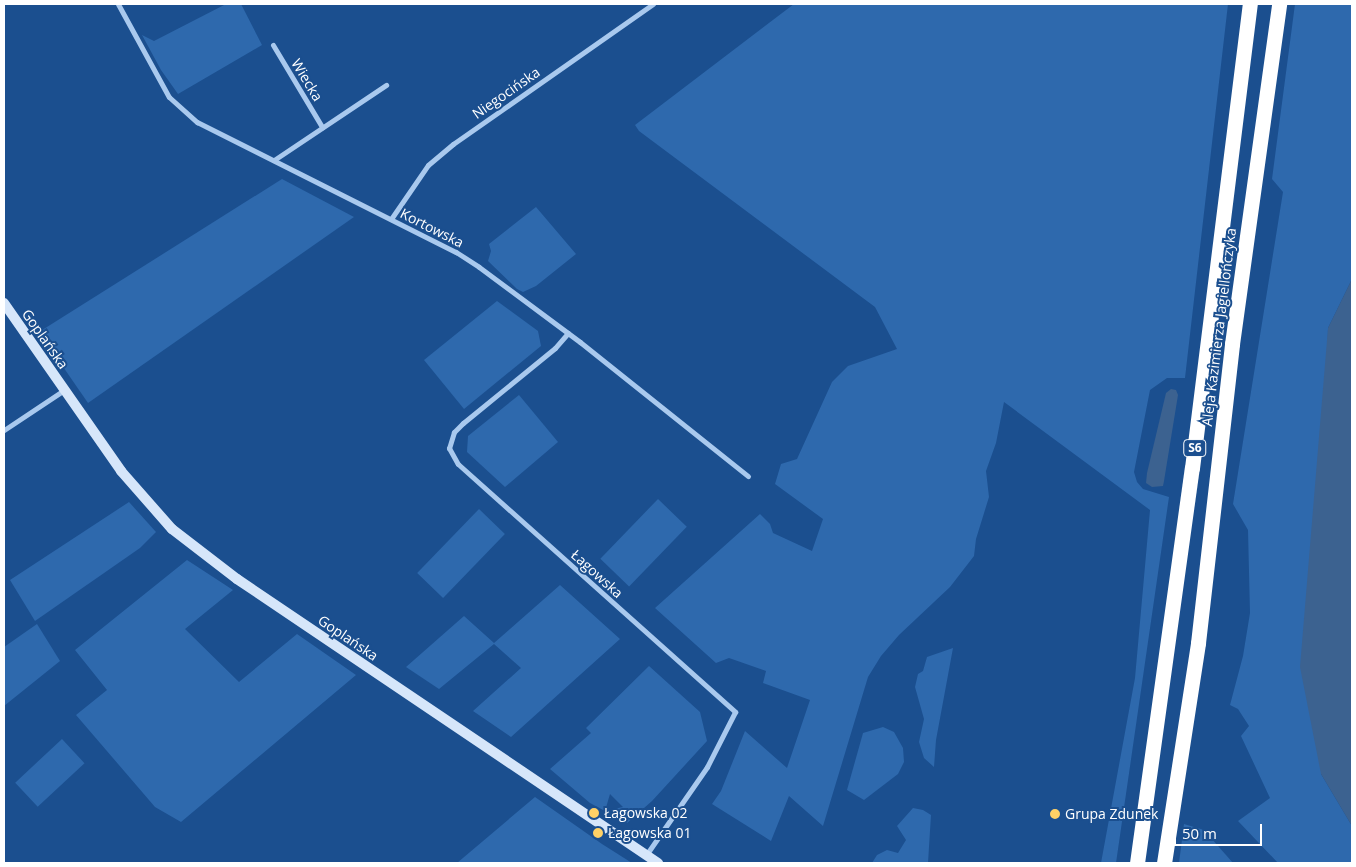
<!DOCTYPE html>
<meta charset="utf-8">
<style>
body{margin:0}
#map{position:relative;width:1356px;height:867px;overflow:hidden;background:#1b4f8f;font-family:"Open Sans",sans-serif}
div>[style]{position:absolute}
.green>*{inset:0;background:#2e69ad;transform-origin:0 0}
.water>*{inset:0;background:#3c6290}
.street>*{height:5px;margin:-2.5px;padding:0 2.5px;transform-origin:2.5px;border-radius:2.5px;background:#a9c9ee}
.secondary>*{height:10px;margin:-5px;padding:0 5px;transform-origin:5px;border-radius:5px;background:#d6e6fa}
.highway>*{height:15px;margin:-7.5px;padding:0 7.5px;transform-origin:7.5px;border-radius:7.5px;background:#fff}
.dots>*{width:14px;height:14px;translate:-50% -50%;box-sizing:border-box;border:2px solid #1b4f8f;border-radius:50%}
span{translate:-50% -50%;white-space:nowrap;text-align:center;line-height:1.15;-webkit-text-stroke:4px #1b4f8f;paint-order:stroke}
.shield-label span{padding:1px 4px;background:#1b4f8f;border:1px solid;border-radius:4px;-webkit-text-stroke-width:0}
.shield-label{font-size:12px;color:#fff;font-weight:700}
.street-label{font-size:14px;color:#fff}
.poi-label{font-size:14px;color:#fff}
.left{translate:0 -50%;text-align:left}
.frame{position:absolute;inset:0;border:5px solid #fff;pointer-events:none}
.scale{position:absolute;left:1174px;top:824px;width:88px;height:22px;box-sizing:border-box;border:2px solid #fff;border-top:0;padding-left:6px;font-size:15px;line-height:18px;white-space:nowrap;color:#fff;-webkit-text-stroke:4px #1b4f8f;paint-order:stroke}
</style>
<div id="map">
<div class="green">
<i style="clip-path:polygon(226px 4px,241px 4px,262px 45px,178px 94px,161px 70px,142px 35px,154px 41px)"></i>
<i style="clip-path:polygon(794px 4px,1228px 4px,1185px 378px,1167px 378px,1150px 390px,1134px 472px,1137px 482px,1143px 489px,1169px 497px,1116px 863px,1101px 863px,1135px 678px,1150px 510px,1004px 402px,996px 443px,986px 471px,989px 497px,976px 539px,974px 556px,950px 587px,899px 635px,881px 656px,868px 677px,823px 826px,789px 796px,771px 841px,712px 804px,721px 791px,745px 731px,787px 768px,810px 700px,763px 683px,766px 671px,729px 658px,716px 663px,655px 608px,760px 514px,770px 524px,773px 533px,812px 551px,823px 519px,775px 484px,781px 464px,797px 459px,832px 382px,848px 366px,897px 349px,875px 307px,639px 131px,635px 125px)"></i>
<i style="clip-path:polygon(1295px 4px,1352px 4px,1352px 279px,1328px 328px,1321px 774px,1352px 826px,1352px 863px,1278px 863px,1238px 821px,1270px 798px,1241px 736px,1249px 726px,1238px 709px,1230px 705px,1243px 656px,1250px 613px,1248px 530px,1233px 504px,1283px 192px,1272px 179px)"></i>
<i style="clip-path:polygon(282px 179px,354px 217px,88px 403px,39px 332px)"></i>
<i style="clip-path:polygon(536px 207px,576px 254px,536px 286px,523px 292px,517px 289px,488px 261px,491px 251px,489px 244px)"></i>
<i style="clip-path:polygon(497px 301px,538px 331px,541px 346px,464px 409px,424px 360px)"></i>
<i style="clip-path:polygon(519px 395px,558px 442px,505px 487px,467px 452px,468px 436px)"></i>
<i style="left:658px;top:499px;width:40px;height:83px;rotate:44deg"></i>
<i style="clip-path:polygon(129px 502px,156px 532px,140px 548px,35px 621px,10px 580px)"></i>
<i style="left:479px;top:509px;width:36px;height:89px;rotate:44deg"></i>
<i style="clip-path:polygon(187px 560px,233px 590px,185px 629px,239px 682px,297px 634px,356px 675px,181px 822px,155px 807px,76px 715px,107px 690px,75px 650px)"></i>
<i style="clip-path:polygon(560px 585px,620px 639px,511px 737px,473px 711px,521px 668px,494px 644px,439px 689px,406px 667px,464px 616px,494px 643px)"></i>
<i style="clip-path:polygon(37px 624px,60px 661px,4px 706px,4px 647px)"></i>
<i style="clip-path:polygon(953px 648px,936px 740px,934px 767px,924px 758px,919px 742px,924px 719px,915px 687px,918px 674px,923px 671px,927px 657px)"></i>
<i style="clip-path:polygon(649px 666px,700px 712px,707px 741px,652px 801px,627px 823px,613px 815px,614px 809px,623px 807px,610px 794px,605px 811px,590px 803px,550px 769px,591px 733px,586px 728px)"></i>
<i style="clip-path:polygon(883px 727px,894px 732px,903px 748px,904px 762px,898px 774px,864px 800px,847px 790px,863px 733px)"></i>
<i style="left:62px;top:739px;width:33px;height:64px;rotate:47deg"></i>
<i style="clip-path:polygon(535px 797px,602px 844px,632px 863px,457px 863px)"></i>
<i style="clip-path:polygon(913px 808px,923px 810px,931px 815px,928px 863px,872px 863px,877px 855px,887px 850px,898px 853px,906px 840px,897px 826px)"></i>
<i style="clip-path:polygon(1184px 824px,1204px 830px,1233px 863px,1179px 863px)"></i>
</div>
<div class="water">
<i style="clip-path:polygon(1352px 279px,1352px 826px,1321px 774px,1300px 667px,1328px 328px)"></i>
<i style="clip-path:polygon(1171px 389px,1176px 390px,1178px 395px,1164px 481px,1163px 486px,1152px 487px,1146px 483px,1147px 473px,1166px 393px)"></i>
</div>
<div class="street">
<i style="left:118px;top:4px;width:106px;rotate:61.3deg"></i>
<i style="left:169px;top:97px;width:38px;rotate:42deg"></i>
<i style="left:197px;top:122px;width:290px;rotate:26.7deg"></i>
<i style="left:456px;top:252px;width:27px;rotate:33deg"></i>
<i style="left:479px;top:267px;width:126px;rotate:36.6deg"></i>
<i style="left:580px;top:342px;width:215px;rotate:38.6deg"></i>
<i style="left:273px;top:45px;width:96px;rotate:59.1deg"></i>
<i style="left:274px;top:160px;width:135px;rotate:-33.8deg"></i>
<i style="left:391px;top:219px;width:65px;rotate:-55.6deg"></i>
<i style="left:428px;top:165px;width:33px;rotate:-40deg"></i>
<i style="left:453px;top:144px;width:244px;rotate:-35deg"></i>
<i style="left:568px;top:333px;width:20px;rotate:131deg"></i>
<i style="left:555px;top:348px;width:119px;rotate:140.8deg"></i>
<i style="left:463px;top:423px;width:13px;rotate:135deg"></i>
<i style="left:454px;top:432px;width:17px;rotate:107deg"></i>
<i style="left:449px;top:448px;width:18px;rotate:61deg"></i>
<i style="left:458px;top:464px;width:372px;rotate:41.8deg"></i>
<i style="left:735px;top:712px;width:62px;rotate:117deg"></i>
<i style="left:707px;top:767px;width:107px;rotate:124.7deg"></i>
<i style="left:4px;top:430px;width:72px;rotate:-33.7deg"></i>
</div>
<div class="secondary">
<i style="left:4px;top:303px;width:205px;rotate:55.1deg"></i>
<i style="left:121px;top:471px;width:77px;rotate:48.7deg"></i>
<i style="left:172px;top:529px;width:82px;rotate:37.6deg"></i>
<i style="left:237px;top:579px;width:508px;rotate:34deg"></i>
</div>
<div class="highway">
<i style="left:1137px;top:863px;width:399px;rotate:-82.1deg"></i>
<i style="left:1192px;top:468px;width:468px;rotate:-82.9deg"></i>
<i style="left:1164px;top:863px;width:223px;rotate:-81.2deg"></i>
<i style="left:1198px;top:643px;width:301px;rotate:-83.5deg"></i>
<i style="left:1232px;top:344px;width:343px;rotate:-82.1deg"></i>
</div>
<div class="dots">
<i style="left:594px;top:813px;background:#ffd166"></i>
<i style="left:1055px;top:814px;background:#ffd166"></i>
<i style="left:598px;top:833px;background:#ffd166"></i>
</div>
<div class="shield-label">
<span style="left:1195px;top:448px">S6</span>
</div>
<div class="street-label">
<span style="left:307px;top:80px;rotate:59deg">Wiecka</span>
<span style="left:506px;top:93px;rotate:-35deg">Niegocińska</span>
<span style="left:432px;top:228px;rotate:27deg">Kortowska</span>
<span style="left:1219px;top:327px;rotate:-83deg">Aleja Kazimierza Jagiellończyka</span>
<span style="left:45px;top:339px;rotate:55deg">Goplańska</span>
<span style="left:597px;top:574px;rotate:42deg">Łagowska</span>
<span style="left:348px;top:638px;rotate:34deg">Goplańska</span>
</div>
<div class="poi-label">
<span class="left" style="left:604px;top:813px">Łagowska 02</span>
<span class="left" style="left:1065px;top:814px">Grupa Zdunek</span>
<span class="left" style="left:608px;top:833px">Łagowska 01</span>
</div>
<div class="frame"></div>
<div class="scale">50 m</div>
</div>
